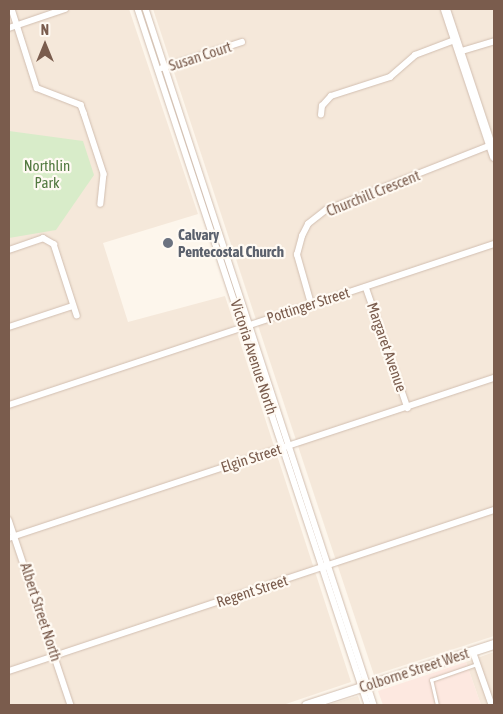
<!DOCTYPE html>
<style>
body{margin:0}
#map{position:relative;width:503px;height:714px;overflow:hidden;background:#fdf6ec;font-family:"Asap Condensed",sans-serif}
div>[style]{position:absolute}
.residential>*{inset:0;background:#f5e8da}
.commercial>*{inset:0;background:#fde8e0}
.green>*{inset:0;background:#d8ecc9}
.roads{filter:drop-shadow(0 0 1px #d1beb0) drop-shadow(0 0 1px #d1beb0)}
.lane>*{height:3px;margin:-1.5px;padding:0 1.5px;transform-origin:1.5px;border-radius:1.5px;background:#fff}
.street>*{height:5.5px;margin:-2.75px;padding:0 2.75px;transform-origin:2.75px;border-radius:2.75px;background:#fff}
.secondary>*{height:9px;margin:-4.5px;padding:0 4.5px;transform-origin:4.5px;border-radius:4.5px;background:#fff}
.dots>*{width:14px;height:14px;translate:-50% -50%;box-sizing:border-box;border:2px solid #fffaf3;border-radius:50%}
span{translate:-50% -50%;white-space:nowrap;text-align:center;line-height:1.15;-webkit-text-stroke:4.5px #fffaf3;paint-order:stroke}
.street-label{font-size:15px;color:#7a5c4d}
.park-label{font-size:15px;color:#537a41}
.worship-label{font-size:15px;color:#5b616d;font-weight:700}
.left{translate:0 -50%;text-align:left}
.frame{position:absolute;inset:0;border:10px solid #7a5c4d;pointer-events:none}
.north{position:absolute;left:20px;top:20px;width:50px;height:50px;-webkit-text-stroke:4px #fffaf3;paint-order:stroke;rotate:0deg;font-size:14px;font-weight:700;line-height:20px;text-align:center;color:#7a5c4d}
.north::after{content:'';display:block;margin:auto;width:18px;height:22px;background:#7a5c4d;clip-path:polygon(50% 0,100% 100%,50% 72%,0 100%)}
</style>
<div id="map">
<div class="residential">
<i style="clip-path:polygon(9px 9px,129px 9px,198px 214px,103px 243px,128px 322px,225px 296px,351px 682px,283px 705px,9px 705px)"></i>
<i style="clip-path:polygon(153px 9px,494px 9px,494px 636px,374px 675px)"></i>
<i style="clip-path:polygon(494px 652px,494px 705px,481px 705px,466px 662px)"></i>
<i style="clip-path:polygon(358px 696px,361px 705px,327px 705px)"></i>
</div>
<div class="commercial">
<i style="clip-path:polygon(466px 662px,481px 705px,383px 705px,378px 691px)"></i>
</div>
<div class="green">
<i style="clip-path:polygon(9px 131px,83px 141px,94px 175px,56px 230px,9px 238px)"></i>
</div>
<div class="roads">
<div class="lane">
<i style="left:437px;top:705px;width:26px;rotate:-103deg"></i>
<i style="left:431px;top:680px;width:49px;rotate:-19.2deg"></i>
</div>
<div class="street">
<i style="left:12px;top:9px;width:83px;rotate:72.4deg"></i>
<i style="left:37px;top:88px;width:47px;rotate:21.1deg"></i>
<i style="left:81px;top:105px;width:9px;rotate:69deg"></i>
<i style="left:84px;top:113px;width:64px;rotate:71.8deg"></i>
<i style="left:104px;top:174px;width:30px;rotate:96deg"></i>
<i style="left:138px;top:9px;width:733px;rotate:71.71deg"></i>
<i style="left:146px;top:9px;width:732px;rotate:71.86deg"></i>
<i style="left:9px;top:28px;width:59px;rotate:-18.7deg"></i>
<i style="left:459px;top:52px;width:37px;rotate:-17deg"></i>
<i style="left:162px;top:68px;width:84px;rotate:-18deg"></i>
<i style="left:321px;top:115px;width:9px;rotate:-84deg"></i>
<i style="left:322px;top:106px;width:13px;rotate:-48deg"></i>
<i style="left:331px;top:96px;width:62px;rotate:-17.9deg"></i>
<i style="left:390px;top:77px;width:33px;rotate:-41deg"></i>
<i style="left:415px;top:55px;width:43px;rotate:-20.6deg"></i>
<i style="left:9px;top:250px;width:36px;rotate:-19deg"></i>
<i style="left:43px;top:238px;width:13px;rotate:29deg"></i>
<i style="left:54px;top:244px;width:75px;rotate:72.1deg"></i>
<i style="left:366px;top:287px;width:128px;rotate:70.9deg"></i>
<i style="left:311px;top:304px;width:51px;rotate:-105.9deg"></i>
<i style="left:297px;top:255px;width:20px;rotate:-75deg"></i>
<i style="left:302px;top:236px;width:13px;rotate:-63deg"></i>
<i style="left:308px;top:224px;width:23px;rotate:-38deg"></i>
<i style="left:326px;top:210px;width:177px;rotate:-21.5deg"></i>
<i style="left:9px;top:327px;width:67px;rotate:-18.2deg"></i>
<i style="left:9px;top:405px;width:511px;rotate:-18.36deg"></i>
<i style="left:9px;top:520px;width:195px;rotate:71.5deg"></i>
<i style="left:9px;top:538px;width:511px;rotate:-18.26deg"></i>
<i style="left:473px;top:651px;width:57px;rotate:70.6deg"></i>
<i style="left:9px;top:671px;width:511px;rotate:-18.36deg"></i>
</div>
<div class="secondary">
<i style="left:445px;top:9px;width:155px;rotate:71.6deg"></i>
<i style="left:306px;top:705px;width:198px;rotate:-18deg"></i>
</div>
</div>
<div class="dots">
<i style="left:168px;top:243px;background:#6b7280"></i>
</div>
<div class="street-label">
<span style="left:200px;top:56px;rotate:-18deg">Susan Court</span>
<span style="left:373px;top:193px;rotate:-22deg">Churchill Crescent</span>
<span style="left:308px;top:305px;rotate:-18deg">Pottinger Street</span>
<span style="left:387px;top:347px;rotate:71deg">Margaret Avenue</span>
<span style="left:254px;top:357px;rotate:72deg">Victoria Avenue North</span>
<span style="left:251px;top:458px;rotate:-18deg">Elgin Street</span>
<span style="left:252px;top:591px;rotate:-18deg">Regent Street</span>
<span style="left:41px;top:612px;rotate:72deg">Albert Street North</span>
<span style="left:414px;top:670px;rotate:-18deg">Colborne Street West</span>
</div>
<div class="park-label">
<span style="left:47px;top:174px">Northlin<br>Park</span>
</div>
<div class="worship-label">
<span class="left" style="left:178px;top:243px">Calvary<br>Pentecostal Church</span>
</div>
<div class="frame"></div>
<div class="north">N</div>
</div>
